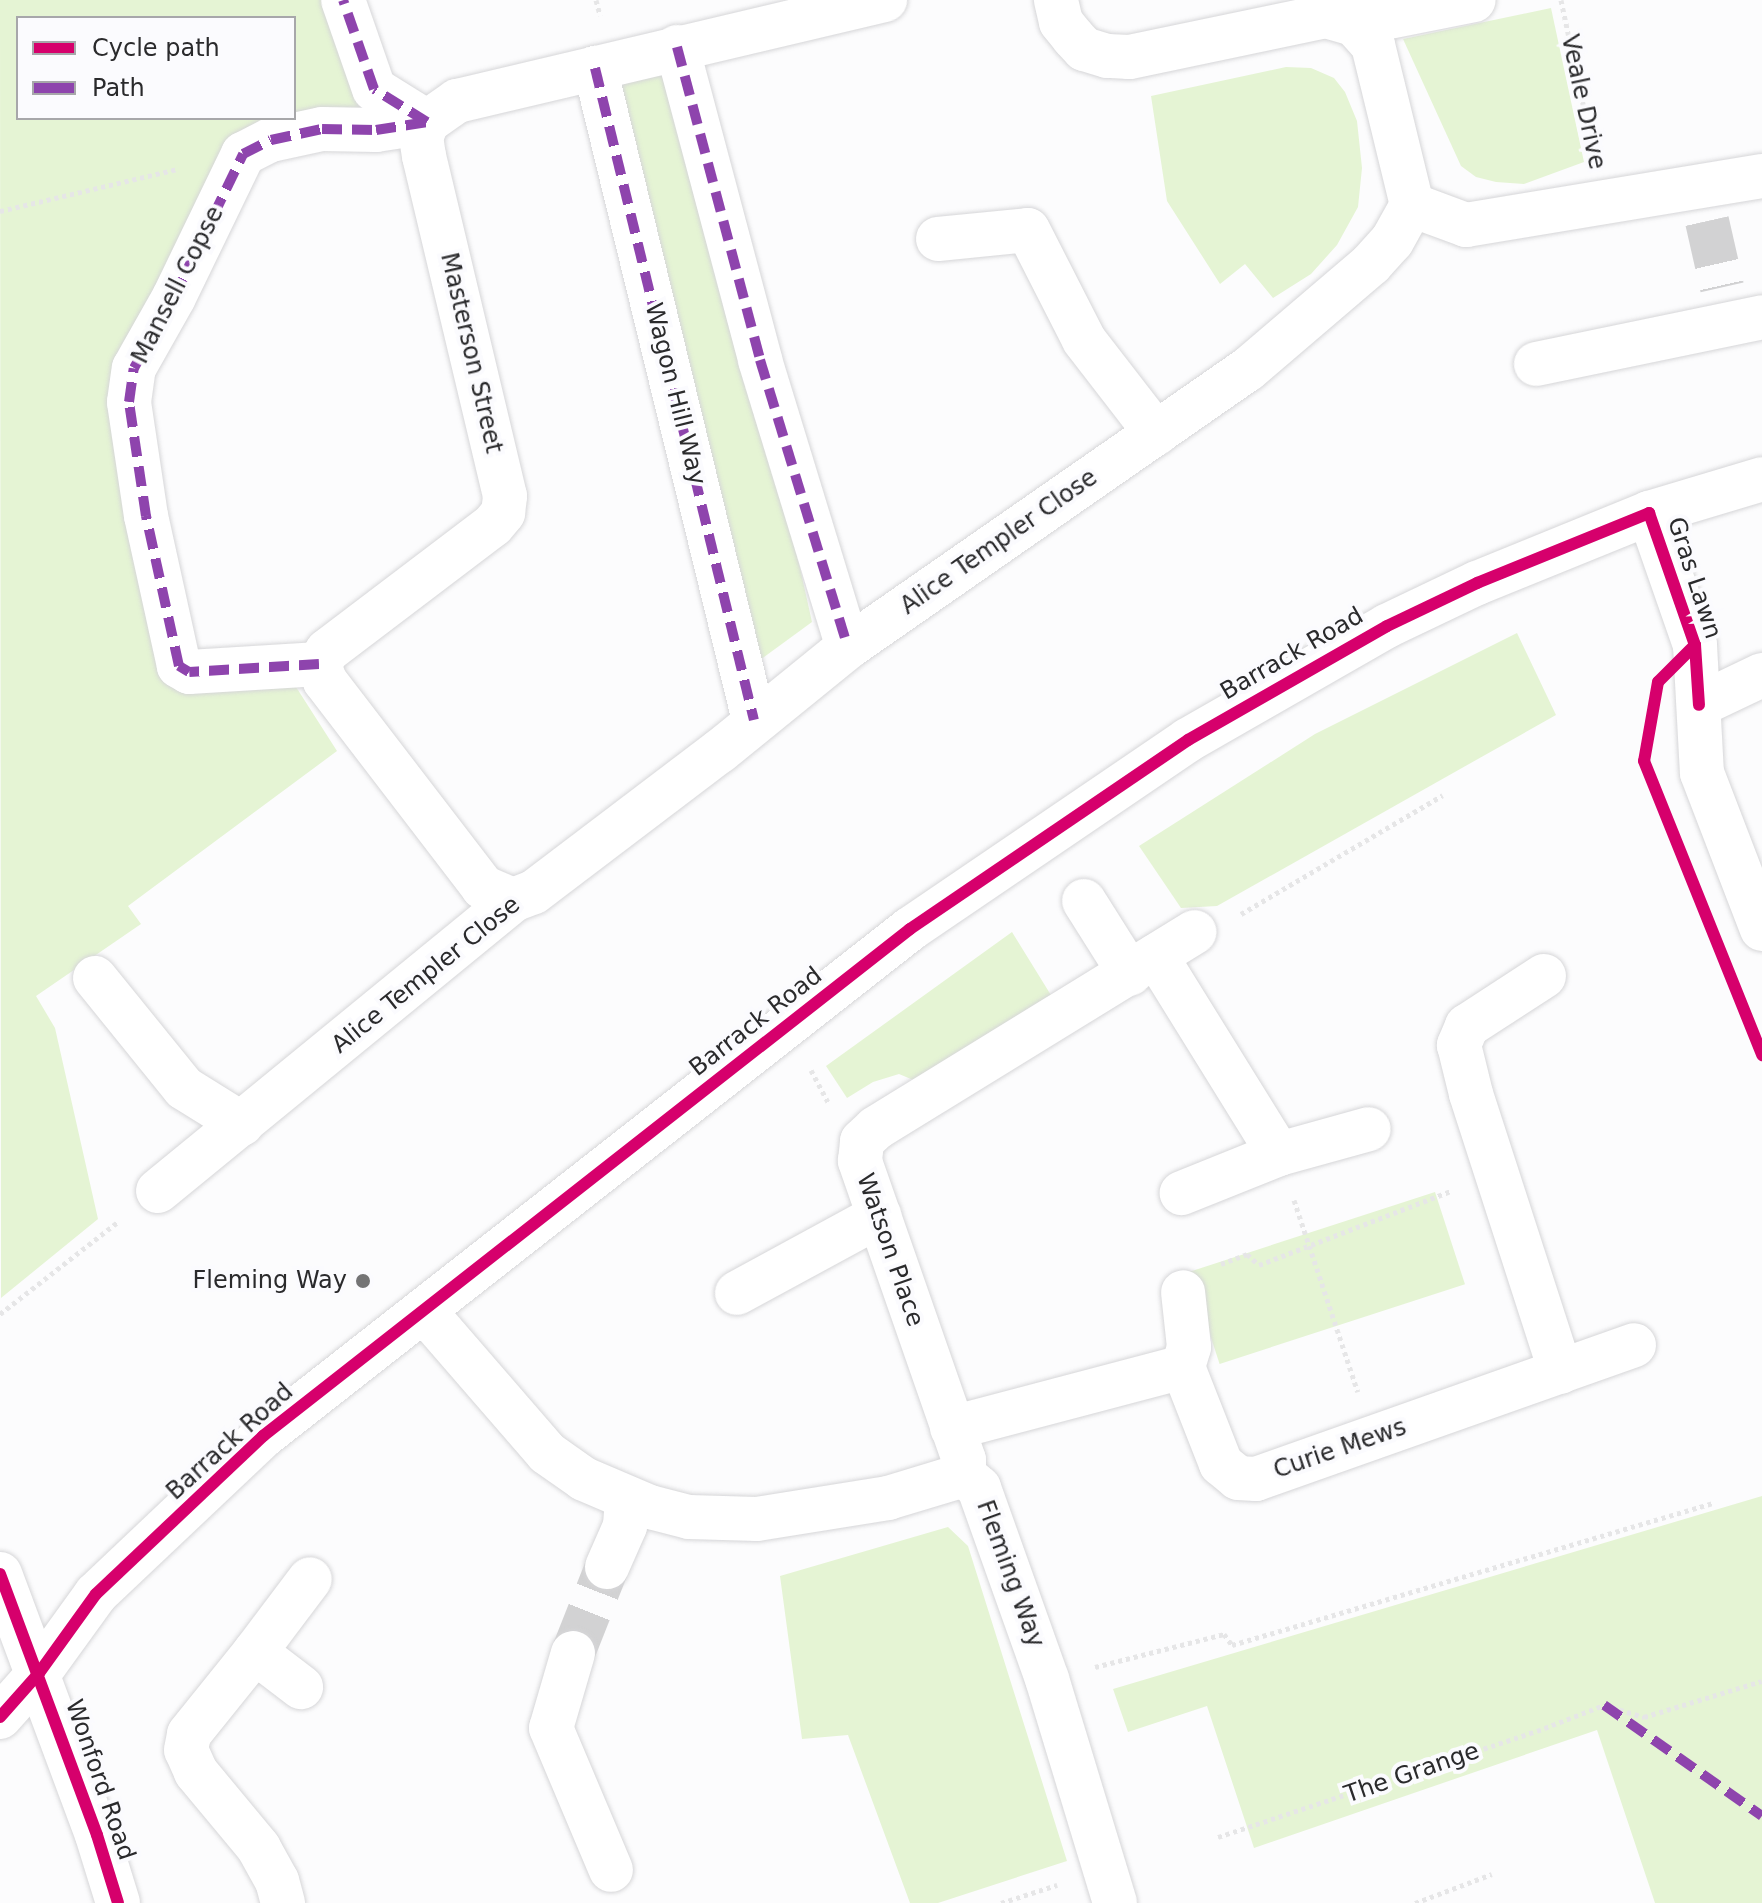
<!DOCTYPE html>
<style>
body{margin:0}
#map{position:relative;width:1762px;height:1903px;overflow:hidden;background:#fcfcfd;font-family:"DejaVu Sans",sans-serif}
div>[style]{position:absolute}
.green>*{inset:0;background:#e5f4d4;transform-origin:0 0}
.minor-tunnel>*{height:44px;margin-top:-22px;transform-origin:0;background:repeating-linear-gradient(90deg,#d2d2d3 0 44px,transparent 0 66px)}
.path>*{height:5px;margin-top:-2.5px;transform-origin:0;background:repeating-linear-gradient(90deg,#e6e6e7 0 4px,transparent 0 8px)}
.roads{filter:drop-shadow(0 0 2px #d6d6d8) drop-shadow(0 0 2px #d6d6d8)}
.minor>*{height:44px;margin:-22px;padding:0 22px;transform-origin:22px;border-radius:22px;background:#fff}
.quiet>*{height:10px;margin-top:-5px;transform-origin:0;background:repeating-linear-gradient(90deg,#8e44ad 0 20px,transparent 0 30px)}
.cycleway>*{height:12px;margin:-6px;padding:0 6px;transform-origin:6px;border-radius:6px;background:#d6006c}
.dots>*{width:22px;height:22px;translate:-50% -50%;box-sizing:border-box;border:4px solid #fbfbfe;border-radius:50%}
span{translate:-50% -50%;white-space:nowrap;text-align:center;line-height:1.15;-webkit-text-stroke:8px #fbfbfe;paint-order:stroke}
.street-label{font-size:24px;color:#2a2a2c}
.poi-label{font-size:24px;color:#2a2a2c}
.right{translate:-100% -50%;text-align:right}
.legend{position:absolute;left:16px;top:16px;width:280px;height:104px;box-sizing:border-box;background:#fbfbfe;border:2px solid #a7a7aa;margin:0;padding:10px 14px;list-style:none;font-size:24px;color:#2a2a2c}
.legend li{display:flex;align-items:center;gap:16px;height:40px}
.legend b{width:40px;border:2px solid #a7a7aa}
</style>
<div id="map">
<div class="green">
<i style="clip-path:polygon(evenodd,0 0,331px 0,369px 106px,247px 139px,135px 351px,172px 686px,289px 676px,337px 751px,128px 906px,141px 924px,36px 996px,55px 1028px,98px 1219px,1px 1298px,0 0,18px 18px,294px 18px,294px 118px,18px 118px,18px 18px)"></i>
<i style="clip-path:polygon(1551px 8px,1584px 162px,1524px 184px,1496px 182px,1476px 177px,1461px 166px,1403px 39px)"></i>
<i style="clip-path:polygon(1286px 67px,1311px 68px,1334px 78px,1345px 92px,1357px 121px,1362px 168px,1358px 207px,1337px 245px,1311px 274px,1273px 298px,1245px 264px,1220px 284px,1167px 201px,1151px 96px)"></i>
<i style="clip-path:polygon(689px 68px,812px 622px,753px 665px,610px 84px)"></i>
<i style="clip-path:polygon(1517px 633px,1556px 715px,1217px 906px,1181px 908px,1139px 846px,1315px 734px)"></i>
<i style="clip-path:polygon(1012px 932px,1054px 1000px,918px 1082px,899px 1074px,873px 1082px,847px 1098px,826px 1066px)"></i>
<i style="left:1435px;top:1192px;width:97px;height:258px;rotate:72deg"></i>
<i style="clip-path:polygon(1762px 1496px,1762px 1903px,1655px 1903px,1597px 1730px,1254px 1848px,1207px 1706px,1128px 1732px,1113px 1689px)"></i>
<i style="clip-path:polygon(948px 1527px,968px 1546px,1067px 1861px,938px 1903px,910px 1903px,848px 1735px,802px 1739px,780px 1576px)"></i>
</div>
<div class="minor-tunnel">
<i style="left:1707px;top:221px;width:68px;rotate:77.2deg"></i>
<i style="left:573px;top:1653px;width:92px;rotate:-68.4deg"></i>
</div>
<div class="path">
<i style="left:596px;top:0;width:16px;rotate:75deg"></i>
<i style="left:1561px;top:0;width:158px;rotate:78deg"></i>
<i style="left:0;top:211px;width:183px;rotate:-13.3deg"></i>
<i style="left:1241px;top:914px;width:234px;rotate:-30.5deg"></i>
<i style="left:811px;top:1070px;width:38px;rotate:62deg"></i>
<i style="left:1294px;top:1200px;width:202px;rotate:71.6deg"></i>
<i style="left:1221px;top:1264px;width:28px;rotate:-21deg"></i>
<i style="left:1247px;top:1254px;width:16px;rotate:43deg"></i>
<i style="left:1259px;top:1265px;width:206px;rotate:-21.1deg"></i>
<i style="left:0;top:1314px;width:151px;rotate:-38deg"></i>
<i style="left:1095px;top:1667px;width:133px;rotate:-14.3deg"></i>
<i style="left:1224px;top:1634px;width:14px;rotate:54deg"></i>
<i style="left:1232px;top:1645px;width:502px;rotate:-16.45deg"></i>
<i style="left:1218px;top:1837px;width:336px;rotate:-18.4deg"></i>
<i style="left:1537px;top:1731px;width:72px;rotate:-21.2deg"></i>
<i style="left:1604px;top:1705px;width:42px;rotate:16.7deg"></i>
<i style="left:1644px;top:1717px;width:123px;rotate:-17deg"></i>
<i style="left:1001px;top:1903px;width:59px;rotate:-17.8deg"></i>
<i style="left:1415px;top:1903px;width:82px;rotate:-20.6deg"></i>
</div>
<div class="roads">
<div class="minor">
<i style="left:1351px;top:2px;width:22px;rotate:82deg"></i>
<i style="left:1354px;top:24px;width:122px;rotate:-11.3deg"></i>
<i style="left:677px;top:47px;width:324px;rotate:75.1deg"></i>
<i style="left:760px;top:360px;width:300px;rotate:73deg"></i>
<i style="left:595px;top:68px;width:671px;rotate:76.3deg"></i>
<i style="left:1412px;top:205px;width:58px;rotate:20.3deg"></i>
<i style="left:1466px;top:225px;width:300px;rotate:-9.4deg"></i>
<i style="left:938px;top:239px;width:90px;rotate:-5.7deg"></i>
<i style="left:1028px;top:230px;width:123px;rotate:63deg"></i>
<i style="left:1084px;top:340px;width:118px;rotate:52.3deg"></i>
<i style="left:1536px;top:364px;width:231px;rotate:-11.7deg"></i>
<i style="left:1649px;top:513px;width:140px;rotate:70.8deg"></i>
<i style="left:1695px;top:645px;width:128px;rotate:86.9deg"></i>
<i style="left:1702px;top:773px;width:167px;rotate:69deg"></i>
<i style="left:319px;top:664px;width:130px;rotate:176.5deg"></i>
<i style="left:189px;top:672px;width:12px;rotate:-149deg"></i>
<i style="left:179px;top:666px;width:154px;rotate:-102.4deg"></i>
<i style="left:146px;top:516px;width:115px;rotate:-98.5deg"></i>
<i style="left:129px;top:402px;width:34px;rotate:-82deg"></i>
<i style="left:134px;top:368px;width:81px;rotate:-60.6deg"></i>
<i style="left:174px;top:297px;width:159px;rotate:-64.2deg"></i>
<i style="left:243px;top:154px;width:31px;rotate:-27deg"></i>
<i style="left:271px;top:140px;width:52px;rotate:-12.2deg"></i>
<i style="left:322px;top:129px;width:54px;rotate:1.1deg"></i>
<i style="left:376px;top:130px;width:52px;rotate:-8.9deg"></i>
<i style="left:427px;top:122px;width:62px;rotate:-148.1deg"></i>
<i style="left:374px;top:89px;width:94px;rotate:-109.2deg"></i>
<i style="left:1699px;top:705px;width:70px;rotate:-25.5deg"></i>
<i style="left:513px;top:900px;width:33px;rotate:-157deg"></i>
<i style="left:483px;top:887px;width:260px;rotate:-127.5deg"></i>
<i style="left:325px;top:681px;width:18px;rotate:-109deg"></i>
<i style="left:319px;top:664px;width:15px;rotate:-58deg"></i>
<i style="left:327px;top:651px;width:208px;rotate:-37.2deg"></i>
<i style="left:493px;top:525px;width:16px;rotate:-50deg"></i>
<i style="left:503px;top:513px;width:17px;rotate:-83deg"></i>
<i style="left:505px;top:496px;width:350px;rotate:-103.4deg"></i>
<i style="left:424px;top:156px;width:18px;rotate:-99deg"></i>
<i style="left:421px;top:138px;width:17px;rotate:-69deg"></i>
<i style="left:427px;top:122px;width:37px;rotate:-35deg"></i>
<i style="left:457px;top:101px;width:440px;rotate:-13.3deg"></i>
<i style="left:1084px;top:901px;width:86px;rotate:57.8deg"></i>
<i style="left:1156px;top:956px;width:233px;rotate:58.2deg"></i>
<i style="left:1279px;top:1154px;width:105px;rotate:158.1deg"></i>
<i style="left:1544px;top:976px;width:92px;rotate:147deg"></i>
<i style="left:1467px;top:1026px;width:21px;rotate:113deg"></i>
<i style="left:1459px;top:1045px;width:50px;rotate:76.2deg"></i>
<i style="left:1471px;top:1094px;width:292px;rotate:72.1deg"></i>
<i style="left:95px;top:978px;width:141px;rotate:51deg"></i>
<i style="left:184px;top:1088px;width:68px;rotate:31.8deg"></i>
<i style="left:1279px;top:1154px;width:93px;rotate:-15.5deg"></i>
<i style="left:158px;top:1191px;width:459px;rotate:-39.3deg"></i>
<i style="left:513px;top:900px;width:22px;rotate:-21deg"></i>
<i style="left:534px;top:892px;width:233px;rotate:-37.2deg"></i>
<i style="left:720px;top:751px;width:165px;rotate:-39.1deg"></i>
<i style="left:848px;top:647px;width:486px;rotate:-34.8deg"></i>
<i style="left:1247px;top:370px;width:163px;rotate:-40.5deg"></i>
<i style="left:1371px;top:264px;width:31px;rotate:-48deg"></i>
<i style="left:1392px;top:241px;width:41px;rotate:-60.9deg"></i>
<i style="left:1412px;top:205px;width:165px;rotate:-103.7deg"></i>
<i style="left:1373px;top:45px;width:28px;rotate:-132deg"></i>
<i style="left:1354px;top:24px;width:29px;rotate:-164deg"></i>
<i style="left:1326px;top:16px;width:201px;rotate:168.2deg"></i>
<i style="left:1129px;top:57px;width:22px;rotate:-177deg"></i>
<i style="left:1107px;top:56px;width:24px;rotate:-163deg"></i>
<i style="left:1084px;top:49px;width:16px;rotate:-133deg"></i>
<i style="left:1073px;top:37px;width:19px;rotate:-129deg"></i>
<i style="left:1061px;top:22px;width:23px;rotate:-103deg"></i>
<i style="left:737px;top:1293px;width:162px;rotate:-28.5deg"></i>
<i style="left:425px;top:1312px;width:186px;rotate:49.1deg"></i>
<i style="left:547px;top:1453px;width:45px;rotate:35.1deg"></i>
<i style="left:584px;top:1479px;width:72px;rotate:23deg"></i>
<i style="left:650px;top:1507px;width:40px;rotate:14.4deg"></i>
<i style="left:689px;top:1517px;width:68px;rotate:1.7deg"></i>
<i style="left:757px;top:1519px;width:133px;rotate:-9.1deg"></i>
<i style="left:888px;top:1498px;width:79px;rotate:-16.8deg"></i>
<i style="left:964px;top:1475px;width:20px;rotate:41deg"></i>
<i style="left:979px;top:1488px;width:203px;rotate:70.4deg"></i>
<i style="left:1047px;top:1679px;width:234px;rotate:73.1deg"></i>
<i style="left:1183px;top:1367px;width:104px;rotate:68.6deg"></i>
<i style="left:1221px;top:1464px;width:22px;rotate:39deg"></i>
<i style="left:1238px;top:1478px;width:18px;rotate:3deg"></i>
<i style="left:1256px;top:1479px;width:401px;rotate:-19.5deg"></i>
<i style="left:952px;top:1428px;width:239px;rotate:-14.8deg"></i>
<i style="left:1183px;top:1367px;width:21px;rotate:-73deg"></i>
<i style="left:1189px;top:1347px;width:55px;rotate:-96.2deg"></i>
<i style="left:964px;top:1475px;width:15px;rotate:-90deg"></i>
<i style="left:964px;top:1460px;width:317px;rotate:-109.2deg"></i>
<i style="left:860px;top:1161px;width:20px;rotate:-84deg"></i>
<i style="left:862px;top:1141px;width:19px;rotate:-43deg"></i>
<i style="left:876px;top:1128px;width:374px;rotate:-31.6deg"></i>
<i style="left:607px;top:1567px;width:45px;rotate:-66.3deg"></i>
<i style="left:625px;top:1526px;width:28px;rotate:-86deg"></i>
<i style="left:0;top:1574px;width:278px;rotate:69.6deg"></i>
<i style="left:97px;top:1835px;width:71px;rotate:72.8deg"></i>
<i style="left:255px;top:1652px;width:91px;rotate:-53deg"></i>
<i style="left:573px;top:1653px;width:78px;rotate:106.3deg"></i>
<i style="left:551px;top:1728px;width:154px;rotate:67.1deg"></i>
<i style="left:0;top:1717px;width:59px;rotate:-48.4deg"></i>
<i style="left:39px;top:1673px;width:97px;rotate:-54.2deg"></i>
<i style="left:96px;top:1594px;width:230px;rotate:-43.4deg"></i>
<i style="left:263px;top:1436px;width:822px;rotate:-38.08deg"></i>
<i style="left:910px;top:929px;width:336px;rotate:-34.2deg"></i>
<i style="left:1188px;top:740px;width:229px;rotate:-29.8deg"></i>
<i style="left:1387px;top:626px;width:100px;rotate:-25.5deg"></i>
<i style="left:1477px;top:583px;width:186px;rotate:-22.1deg"></i>
<i style="left:1649px;top:513px;width:118px;rotate:-16.7deg"></i>
<i style="left:283px;top:1903px;width:23px;rotate:-105deg"></i>
<i style="left:277px;top:1881px;width:38px;rotate:-119deg"></i>
<i style="left:259px;top:1848px;width:99px;rotate:-129.7deg"></i>
<i style="left:196px;top:1772px;width:24px;rotate:-114deg"></i>
<i style="left:186px;top:1750px;width:16px;rotate:-79deg"></i>
<i style="left:189px;top:1734px;width:105px;rotate:-51.2deg"></i>
<i style="left:255px;top:1652px;width:58px;rotate:37.3deg"></i>
</div>
</div>
<div class="quiet">
<i style="left:677px;top:47px;width:324px;rotate:75.1deg"></i>
<i style="left:760px;top:360px;width:300px;rotate:73deg"></i>
<i style="left:595px;top:68px;width:671px;rotate:76.3deg"></i>
<i style="left:319px;top:664px;width:130px;rotate:176.5deg"></i>
<i style="left:189px;top:672px;width:12px;rotate:-149deg"></i>
<i style="left:179px;top:666px;width:154px;rotate:-102.4deg"></i>
<i style="left:146px;top:516px;width:115px;rotate:-98.5deg"></i>
<i style="left:129px;top:402px;width:34px;rotate:-82deg"></i>
<i style="left:134px;top:368px;width:81px;rotate:-60.6deg"></i>
<i style="left:174px;top:297px;width:159px;rotate:-64.2deg"></i>
<i style="left:243px;top:154px;width:31px;rotate:-27deg"></i>
<i style="left:271px;top:140px;width:52px;rotate:-12.2deg"></i>
<i style="left:322px;top:129px;width:54px;rotate:1.1deg"></i>
<i style="left:376px;top:130px;width:52px;rotate:-8.9deg"></i>
<i style="left:427px;top:122px;width:62px;rotate:-148.1deg"></i>
<i style="left:374px;top:89px;width:94px;rotate:-109.2deg"></i>
<i style="left:1604px;top:1705px;width:193px;rotate:35.1deg"></i>
</div>
<div class="cycleway">
<i style="left:1695px;top:645px;width:52px;rotate:135deg"></i>
<i style="left:1658px;top:682px;width:80px;rotate:100deg"></i>
<i style="left:1644px;top:761px;width:317px;rotate:68.1deg"></i>
<i style="left:0;top:1574px;width:278px;rotate:69.6deg"></i>
<i style="left:97px;top:1835px;width:71px;rotate:72.8deg"></i>
<i style="left:0;top:1717px;width:59px;rotate:-48.4deg"></i>
<i style="left:39px;top:1673px;width:97px;rotate:-54.2deg"></i>
<i style="left:96px;top:1594px;width:230px;rotate:-43.4deg"></i>
<i style="left:263px;top:1436px;width:822px;rotate:-38.08deg"></i>
<i style="left:910px;top:929px;width:336px;rotate:-34.2deg"></i>
<i style="left:1188px;top:740px;width:229px;rotate:-29.8deg"></i>
<i style="left:1387px;top:626px;width:100px;rotate:-25.5deg"></i>
<i style="left:1477px;top:583px;width:186px;rotate:-22.1deg"></i>
<i style="left:1649px;top:513px;width:140px;rotate:70.8deg"></i>
<i style="left:1695px;top:645px;width:60px;rotate:86.2deg"></i>
</div>
<div class="dots">
<i style="left:363px;top:1281px;background:#747475"></i>
</div>
<div class="street-label">
<span style="left:1583px;top:102px;rotate:78deg">Veale Drive</span>
<span style="left:178px;top:285px;rotate:-63deg">Mansell Copse</span>
<span style="left:471px;top:353px;rotate:77deg">Masterson Street</span>
<span style="left:675px;top:394px;rotate:76deg">Wagon Hill Way</span>
<span style="left:999px;top:542px;rotate:-35deg">Alice Templer Close</span>
<span style="left:1694px;top:578px;rotate:72deg">Gras Lawn</span>
<span style="left:1292px;top:654px;rotate:-30deg">Barrack Road</span>
<span style="left:426px;top:975px;rotate:-39deg">Alice Templer Close</span>
<span style="left:756px;top:1022px;rotate:-38deg">Barrack Road</span>
<span style="left:890px;top:1250px;rotate:71deg">Watson Place</span>
<span style="left:230px;top:1442px;rotate:-42deg">Barrack Road</span>
<span style="left:1340px;top:1449px;rotate:-19deg">Curie Mews</span>
<span style="left:1010px;top:1574px;rotate:70deg">Fleming Way</span>
<span style="left:1412px;top:1773px;rotate:-19deg">The Grange</span>
<span style="left:100px;top:1780px;rotate:71deg">Wonford Road</span>
</div>
<div class="poi-label">
<span class="right" style="left:347px;top:1281px">Fleming Way</span>
</div>
<ul class="legend">
<li><b style="height:10px;background:#d6006c"></b>Cycle path</li>
<li><b style="height:10px;background:#8e44ad"></b>Path</li>
</ul>
</div>
